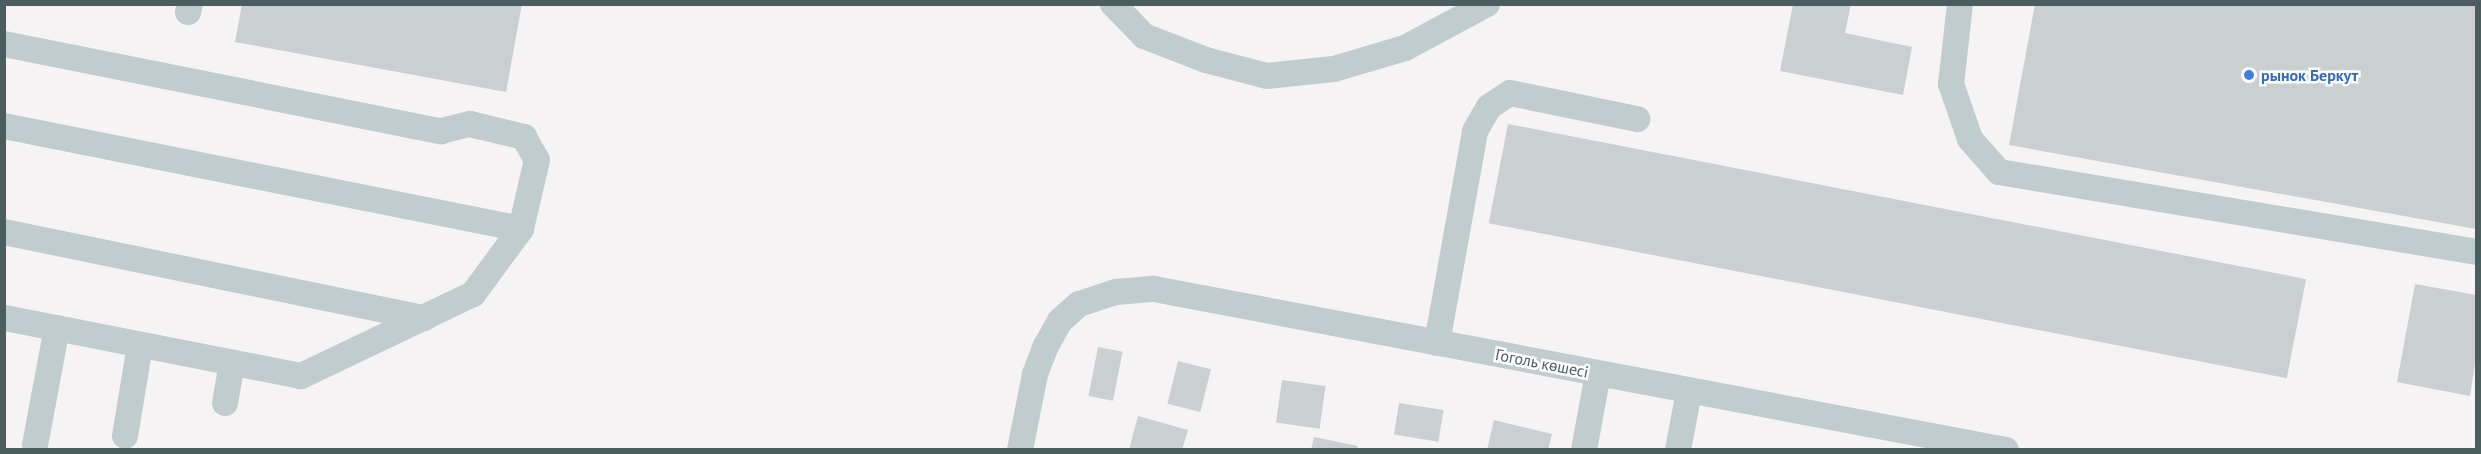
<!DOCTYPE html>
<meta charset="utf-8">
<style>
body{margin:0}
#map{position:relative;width:2481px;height:454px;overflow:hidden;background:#f5f3f4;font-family:"PT Sans",sans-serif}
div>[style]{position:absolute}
.building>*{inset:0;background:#cad0d2;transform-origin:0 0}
.minor>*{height:26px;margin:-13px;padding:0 13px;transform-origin:13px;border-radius:13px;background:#c0ccce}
.dots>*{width:16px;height:16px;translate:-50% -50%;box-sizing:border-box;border:3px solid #fff;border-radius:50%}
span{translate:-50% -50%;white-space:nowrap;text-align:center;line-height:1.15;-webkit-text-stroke:5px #fff;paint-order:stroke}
.shop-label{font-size:16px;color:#366cbe;font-weight:700}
.left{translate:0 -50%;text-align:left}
.street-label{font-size:16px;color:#4c5d5f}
.frame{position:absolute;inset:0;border:6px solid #4c5d5f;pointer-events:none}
</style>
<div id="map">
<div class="building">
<i style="clip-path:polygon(242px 4px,522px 4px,506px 92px,235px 42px)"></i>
<i style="clip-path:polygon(1793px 4px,1851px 4px,1845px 33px,1912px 47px,1903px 95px,1780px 71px)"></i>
<i style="clip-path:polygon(2035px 4px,2476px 4px,2476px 229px,2009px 145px)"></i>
<i style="left:1508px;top:124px;width:813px;height:101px;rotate:11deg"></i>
<i style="clip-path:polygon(2415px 284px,2476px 295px,2476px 358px,2470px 396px,2397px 382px)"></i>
<i style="left:1098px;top:347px;width:25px;height:50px;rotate:11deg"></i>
<i style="left:1178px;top:361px;width:34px;height:44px;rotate:14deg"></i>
<i style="left:1282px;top:380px;width:44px;height:43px;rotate:8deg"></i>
<i style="left:1399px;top:403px;width:45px;height:32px;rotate:9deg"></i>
<i style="clip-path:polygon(1138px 416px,1188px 430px,1182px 450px,1129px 450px)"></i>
<i style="clip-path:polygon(1494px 420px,1552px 434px,1548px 450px,1487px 450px)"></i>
<i style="clip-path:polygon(1314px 437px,1358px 446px,1357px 450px,1311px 450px)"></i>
</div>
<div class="minor">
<i style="left:1113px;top:4px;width:45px;rotate:45.9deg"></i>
<i style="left:1144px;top:36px;width:66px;rotate:21.2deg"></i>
<i style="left:1206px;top:60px;width:63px;rotate:14.7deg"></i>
<i style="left:1267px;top:76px;width:67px;rotate:-6deg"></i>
<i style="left:1334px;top:69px;width:74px;rotate:-16.5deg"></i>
<i style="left:1405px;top:48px;width:93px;rotate:-28.2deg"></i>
<i style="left:1960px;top:4px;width:81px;rotate:96.4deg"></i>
<i style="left:1951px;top:84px;width:58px;rotate:70.9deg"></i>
<i style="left:1970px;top:139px;width:44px;rotate:48.7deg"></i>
<i style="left:1999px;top:172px;width:484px;rotate:9.5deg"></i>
<i style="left:188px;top:12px;width:8px;rotate:-76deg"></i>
<i style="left:4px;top:44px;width:446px;rotate:11.3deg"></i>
<i style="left:441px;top:131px;width:30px;rotate:-14deg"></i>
<i style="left:470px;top:124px;width:56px;rotate:13.5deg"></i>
<i style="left:524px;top:137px;width:26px;rotate:61deg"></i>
<i style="left:537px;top:160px;width:71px;rotate:103.1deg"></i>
<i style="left:521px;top:229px;width:81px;rotate:126.4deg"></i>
<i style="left:473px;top:294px;width:191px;rotate:154.5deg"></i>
<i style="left:301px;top:376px;width:303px;rotate:-168.9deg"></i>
<i style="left:4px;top:126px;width:527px;rotate:11.27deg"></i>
<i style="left:4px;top:232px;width:429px;rotate:11.6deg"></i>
<i style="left:1437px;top:343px;width:215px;rotate:-79.8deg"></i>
<i style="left:1475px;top:131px;width:28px;rotate:-60deg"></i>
<i style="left:1489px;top:107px;width:25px;rotate:-34deg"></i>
<i style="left:1510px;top:93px;width:130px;rotate:11.6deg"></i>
<i style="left:225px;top:403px;width:41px;rotate:-80.1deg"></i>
<i style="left:125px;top:436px;width:92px;rotate:-80.6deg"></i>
<i style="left:35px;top:445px;width:119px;rotate:-79.4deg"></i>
<i style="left:1020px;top:450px;width:77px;rotate:-78.8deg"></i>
<i style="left:1035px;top:374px;width:30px;rotate:-69deg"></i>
<i style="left:1046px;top:346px;width:29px;rotate:-61deg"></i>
<i style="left:1060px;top:321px;width:25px;rotate:-42deg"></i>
<i style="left:1079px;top:304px;width:39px;rotate:-18deg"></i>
<i style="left:1116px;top:292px;width:38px;rotate:-5deg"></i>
<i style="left:1154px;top:289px;width:867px;rotate:10.7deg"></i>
<i style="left:1584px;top:450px;width:77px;rotate:-79.6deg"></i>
<i style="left:1678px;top:450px;width:60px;rotate:-79.4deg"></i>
</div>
<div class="dots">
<i style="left:2249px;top:75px;background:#3f7fe0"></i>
</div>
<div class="shop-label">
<span class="left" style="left:2261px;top:75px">рынок Беркут</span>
</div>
<div class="street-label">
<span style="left:1542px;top:363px;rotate:11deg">Гоголь көшесі</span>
</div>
<div class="frame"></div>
</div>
